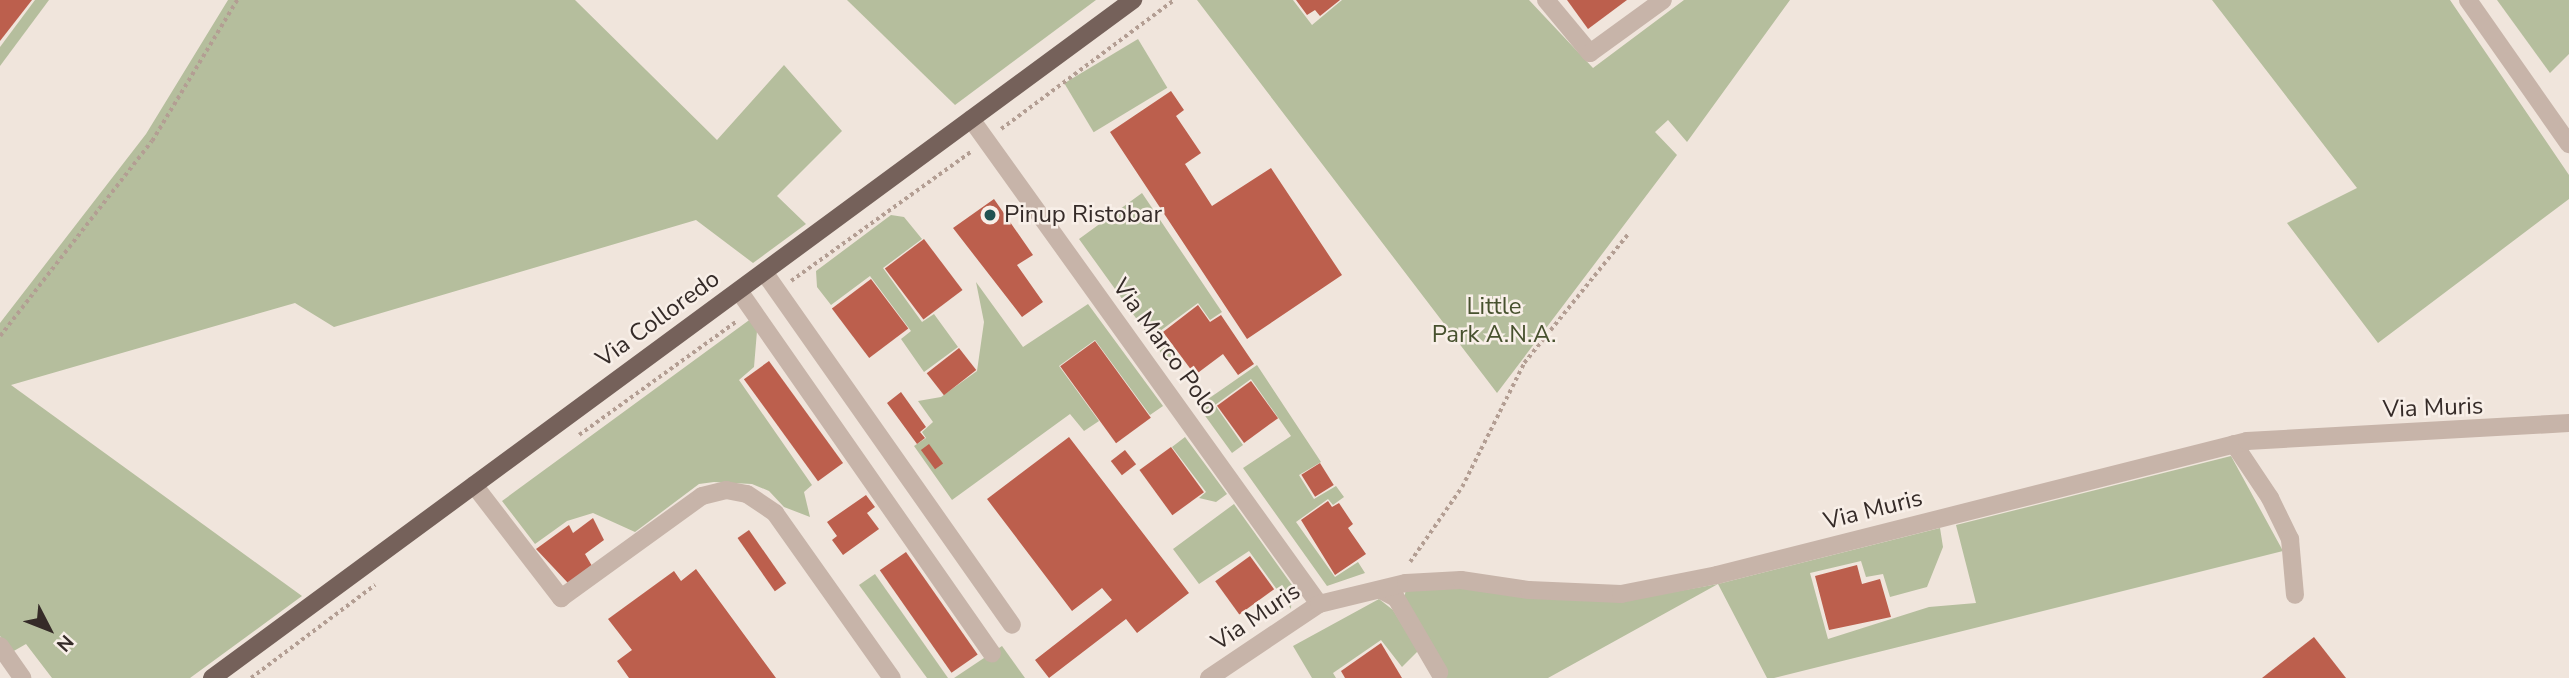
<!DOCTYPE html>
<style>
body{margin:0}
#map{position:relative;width:2569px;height:678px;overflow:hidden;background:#f0e5dc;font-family:"Nunito Sans",sans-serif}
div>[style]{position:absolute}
.green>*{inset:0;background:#b5be9d;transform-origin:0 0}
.building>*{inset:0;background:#bc5f4d;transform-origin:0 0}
.path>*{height:3.5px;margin-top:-1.75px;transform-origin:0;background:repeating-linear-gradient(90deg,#b39e93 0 3.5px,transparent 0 7px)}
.minor>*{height:18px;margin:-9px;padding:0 9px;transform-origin:9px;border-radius:9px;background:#c7b4a9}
.major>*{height:18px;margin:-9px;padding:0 9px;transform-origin:9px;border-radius:9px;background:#75615a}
.dots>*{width:19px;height:19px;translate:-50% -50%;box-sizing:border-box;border:4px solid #f8efe8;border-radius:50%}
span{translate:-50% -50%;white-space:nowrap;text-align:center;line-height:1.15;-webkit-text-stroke:5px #f8efe8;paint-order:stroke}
.poi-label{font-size:24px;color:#352b28}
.left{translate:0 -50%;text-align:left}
.park-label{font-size:24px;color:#47512e}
.street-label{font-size:24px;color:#352b28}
.north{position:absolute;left:14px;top:594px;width:70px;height:70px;-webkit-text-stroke:5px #f8efe8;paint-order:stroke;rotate:132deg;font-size:19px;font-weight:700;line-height:28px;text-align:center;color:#352b28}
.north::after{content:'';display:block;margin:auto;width:24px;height:32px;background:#352b28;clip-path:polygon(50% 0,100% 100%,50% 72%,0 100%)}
</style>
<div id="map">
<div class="green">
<i style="clip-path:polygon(35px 0,49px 0,0 66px,0 47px)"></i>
<i style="clip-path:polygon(228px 0,575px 0,717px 140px,784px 65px,842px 131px,777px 196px,806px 224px,753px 263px,696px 220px,334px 327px,295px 303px,11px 385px,302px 596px,190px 678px,52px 678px,26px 644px,12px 652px,0 636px,0 323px,146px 134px)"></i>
<i style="clip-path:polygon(847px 0,1096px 0,955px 105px)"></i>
<i style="clip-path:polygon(1197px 0,1293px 0,1312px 25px,1342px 0,1529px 0,1593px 68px,1684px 0,1790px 0,1687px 142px,1668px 120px,1655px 132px,1677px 155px,1497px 393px)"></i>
<i style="clip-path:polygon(2212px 0,2450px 0,2569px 175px,2569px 199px,2378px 343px,2287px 223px,2357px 188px)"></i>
<i style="clip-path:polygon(2497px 0,2569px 0,2569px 54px,2550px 73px)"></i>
<i style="left:1138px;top:39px;width:57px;height:86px;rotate:59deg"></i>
<i style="clip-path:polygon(1142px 193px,1222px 312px,1210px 320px,1198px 303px,1160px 331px,1181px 360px,1164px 357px,1079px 239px)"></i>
<i style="clip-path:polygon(891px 215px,904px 217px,922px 239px,883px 268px,922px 322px,934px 314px,958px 347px,924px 372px,901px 339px,911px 331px,870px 276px,831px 305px,817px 287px,816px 271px)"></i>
<i style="clip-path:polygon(976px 282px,1023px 347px,1088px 304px,1163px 406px,1150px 415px,1095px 340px,1059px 366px,1099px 421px,1084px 431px,1070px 414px,952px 500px,914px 446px,926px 438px,922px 432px,933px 422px,918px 401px,941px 397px,977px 371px,984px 322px)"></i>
<i style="clip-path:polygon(752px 318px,757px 331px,754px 367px,739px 380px,812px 485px,804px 492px,810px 517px,784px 507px,769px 491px,752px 484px,714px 482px,699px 484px,635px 532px,593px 513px,567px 521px,535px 544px,502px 501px)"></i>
<i style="clip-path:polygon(1257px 365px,1321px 462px,1299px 475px,1314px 499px,1336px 486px,1344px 497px,1333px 505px,1328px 499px,1296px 522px,1335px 577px,1358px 562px,1365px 573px,1327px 586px,1243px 468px,1291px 436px,1251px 379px,1215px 405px,1243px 445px,1232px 453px,1198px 406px)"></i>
<i style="clip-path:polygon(1185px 437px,1227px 494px,1216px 502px,1199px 498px,1206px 492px,1172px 447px)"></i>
<i style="clip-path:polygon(2231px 456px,2283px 551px,1774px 678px,1767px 678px,1718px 584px,1548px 678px,1439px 678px,1404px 599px,1406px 589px,1438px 586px,1623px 601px,1718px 584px,1940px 528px,1943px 547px,1927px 587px,1890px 597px,1883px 574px,1866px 577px,1861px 561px,1810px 573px,1828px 639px,1929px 607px,1976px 603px,1956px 525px)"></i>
<i style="clip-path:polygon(1234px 504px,1292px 585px,1291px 609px,1249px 551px,1199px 584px,1173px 549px)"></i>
<i style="clip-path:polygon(875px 574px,948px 678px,927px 678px,859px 585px)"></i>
<i style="clip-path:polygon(1379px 599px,1393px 610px,1418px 651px,1402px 667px,1381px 640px,1333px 673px,1336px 678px,1312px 678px,1293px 646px)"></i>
<i style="clip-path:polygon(1002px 646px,1025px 678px,954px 678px)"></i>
</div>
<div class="building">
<i style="clip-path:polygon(0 0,32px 0,0 41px)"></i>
<i style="clip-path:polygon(1296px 0,1340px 0,1320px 16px,1315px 10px,1307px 15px)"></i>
<i style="clip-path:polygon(1567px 0,1627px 0,1588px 29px)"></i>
<i style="clip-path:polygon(1171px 91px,1184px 110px,1176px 116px,1201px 153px,1185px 164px,1212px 206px,1271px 168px,1342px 275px,1247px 339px,1110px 132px)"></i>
<i style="clip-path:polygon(994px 199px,1033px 255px,1017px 265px,1043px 302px,1022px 317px,953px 228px)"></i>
<i style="left:924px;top:239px;width:64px;height:49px;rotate:53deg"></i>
<i style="left:871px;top:279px;width:62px;height:49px;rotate:53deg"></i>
<i style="clip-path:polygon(1198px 305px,1210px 322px,1221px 315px,1254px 364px,1238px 375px,1223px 354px,1195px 375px,1163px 332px)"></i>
<i style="left:1095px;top:341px;width:95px;height:43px;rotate:54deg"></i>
<i style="left:959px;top:348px;width:28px;height:41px;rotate:52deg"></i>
<i style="left:769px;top:361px;width:126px;height:31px;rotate:54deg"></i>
<i style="left:1251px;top:381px;width:46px;height:42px;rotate:54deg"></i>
<i style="clip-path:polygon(901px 392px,926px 427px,920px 432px,925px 438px,917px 444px,887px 403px)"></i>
<i style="clip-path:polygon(1069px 437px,1189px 593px,1137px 633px,1126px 619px,1049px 678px,1035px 660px,1112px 600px,1102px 588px,1072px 611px,987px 499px)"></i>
<i style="left:929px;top:444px;width:24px;height:10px;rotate:54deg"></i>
<i style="left:1171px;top:447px;width:56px;height:39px;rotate:54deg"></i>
<i style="left:1125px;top:450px;width:18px;height:18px;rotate:52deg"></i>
<i style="left:1320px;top:463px;width:26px;height:22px;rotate:58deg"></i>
<i style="clip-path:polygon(866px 495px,875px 507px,867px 513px,879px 529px,843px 555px,832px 540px,837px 536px,827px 522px)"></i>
<i style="clip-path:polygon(1328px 501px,1332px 507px,1339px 503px,1353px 524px,1348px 528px,1366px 554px,1335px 575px,1301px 520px)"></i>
<i style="clip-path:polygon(593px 518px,604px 540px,585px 554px,592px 566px,568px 583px,536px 549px,569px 525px,573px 533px)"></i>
<i style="left:749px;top:530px;width:65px;height:14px;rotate:55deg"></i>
<i style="left:906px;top:552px;width:125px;height:32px;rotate:55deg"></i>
<i style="left:1250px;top:556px;width:41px;height:43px;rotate:54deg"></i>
<i style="clip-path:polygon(1857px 565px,1862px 584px,1880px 579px,1891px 617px,1829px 630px,1815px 576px)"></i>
<i style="clip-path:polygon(696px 569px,776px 678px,629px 678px,617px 661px,632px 650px,608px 619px,674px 571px,681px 581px)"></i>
<i style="clip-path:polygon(2314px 637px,2346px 678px,2262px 678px)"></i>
<i style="clip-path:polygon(1381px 643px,1402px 678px,1345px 678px,1341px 671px)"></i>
</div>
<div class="path">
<i style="left:1001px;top:129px;width:216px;rotate:-36.7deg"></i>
<i style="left:791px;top:281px;width:223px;rotate:-35.7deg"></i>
<i style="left:0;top:336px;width:247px;rotate:-52.1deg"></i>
<i style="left:152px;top:141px;width:165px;rotate:-58.9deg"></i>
<i style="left:579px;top:435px;width:195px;rotate:-35.8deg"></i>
<i style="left:1410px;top:562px;width:91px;rotate:-55.3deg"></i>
<i style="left:1462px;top:487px;width:139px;rotate:-63.4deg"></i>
<i style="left:1524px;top:363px;width:167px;rotate:-51.1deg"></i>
<i style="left:251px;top:678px;width:155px;rotate:-36.9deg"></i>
</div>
<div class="minor">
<i style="left:1546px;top:0;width:69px;rotate:50.3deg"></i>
<i style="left:1590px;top:53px;width:90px;rotate:-36deg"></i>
<i style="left:2468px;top:0;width:176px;rotate:55deg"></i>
<i style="left:971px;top:119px;width:597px;rotate:54.34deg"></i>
<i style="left:764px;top:272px;width:431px;rotate:54.9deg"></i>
<i style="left:739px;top:291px;width:442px;rotate:55.1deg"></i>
<i style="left:2234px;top:444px;width:65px;rotate:56.3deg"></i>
<i style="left:2270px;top:498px;width:46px;rotate:64deg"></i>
<i style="left:2290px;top:539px;width:56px;rotate:84.9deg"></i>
<i style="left:474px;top:485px;width:143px;rotate:52.4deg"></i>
<i style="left:561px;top:598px;width:174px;rotate:-35.9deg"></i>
<i style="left:702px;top:496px;width:25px;rotate:-14deg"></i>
<i style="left:726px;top:490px;width:21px;rotate:11deg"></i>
<i style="left:747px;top:494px;width:34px;rotate:34deg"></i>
<i style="left:775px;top:513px;width:202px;rotate:54.7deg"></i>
<i style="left:1381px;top:590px;width:17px;rotate:28deg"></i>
<i style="left:1396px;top:598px;width:86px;rotate:59.8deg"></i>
<i style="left:0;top:646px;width:39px;rotate:55deg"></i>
<i style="left:1209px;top:678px;width:133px;rotate:-33.9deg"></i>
<i style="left:1319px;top:604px;width:89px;rotate:-13.6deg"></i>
<i style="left:1406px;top:583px;width:55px;rotate:-3.1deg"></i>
<i style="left:1461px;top:580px;width:69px;rotate:8.4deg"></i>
<i style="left:1529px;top:590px;width:92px;rotate:2.5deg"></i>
<i style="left:1621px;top:594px;width:98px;rotate:-11.2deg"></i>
<i style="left:1717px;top:575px;width:547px;rotate:-14.19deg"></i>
<i style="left:2247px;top:441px;width:323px;rotate:-3.2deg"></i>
</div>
<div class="major">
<i style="left:212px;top:678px;width:1144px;rotate:-36.36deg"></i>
</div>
<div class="dots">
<i style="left:990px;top:215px;background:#215352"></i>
</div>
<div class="poi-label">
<span class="left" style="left:1004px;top:215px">Pinup Ristobar</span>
</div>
<div class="park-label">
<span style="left:1494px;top:321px">Little<br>Park A.N.A.</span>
</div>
<div class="street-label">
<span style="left:658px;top:319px;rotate:-36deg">Via Colloredo</span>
<span style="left:1165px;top:347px;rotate:54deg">Via Marco Polo</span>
<span style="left:2433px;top:408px;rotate:-2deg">Via Muris</span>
<span style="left:1873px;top:510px;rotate:-14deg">Via Muris</span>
<span style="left:1256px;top:617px;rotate:-34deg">Via Muris</span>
</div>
<div class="north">N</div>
</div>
